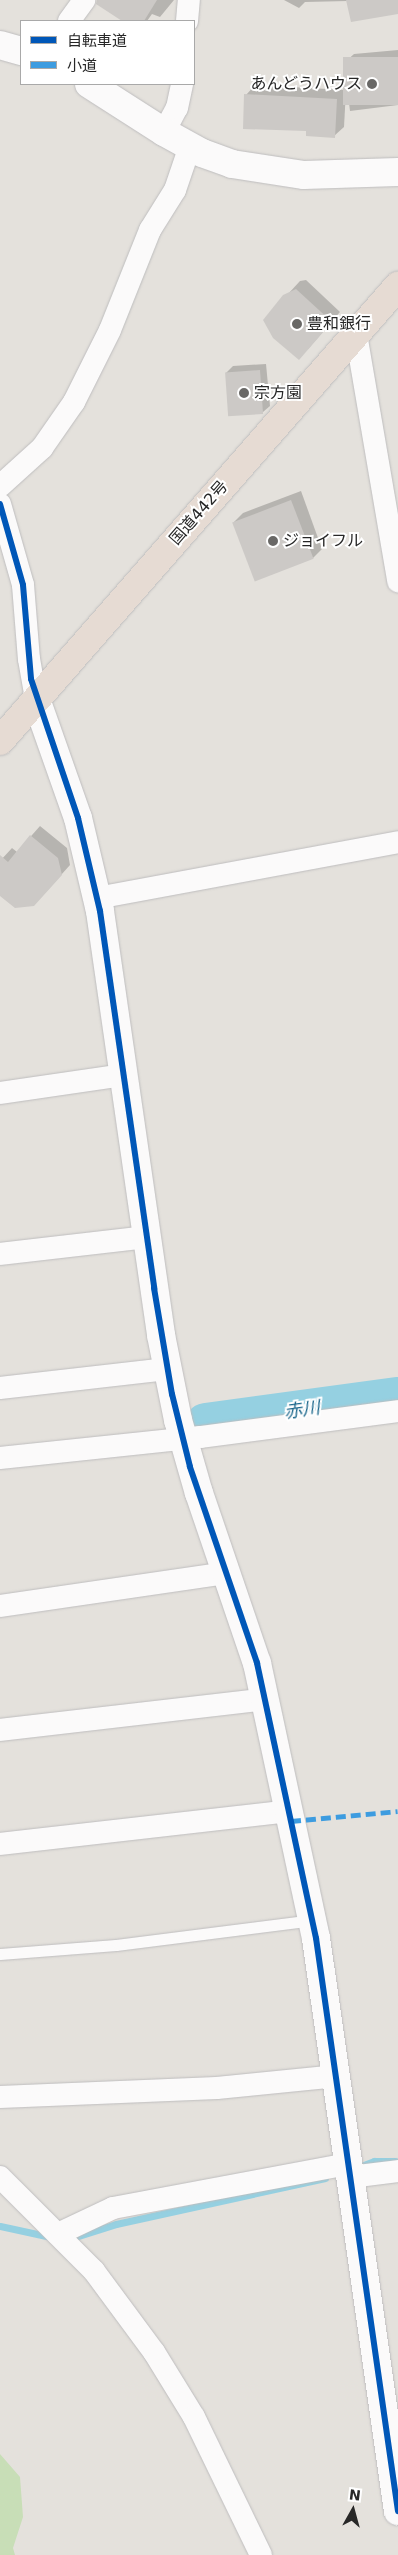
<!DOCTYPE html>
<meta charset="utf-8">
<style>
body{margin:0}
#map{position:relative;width:398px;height:2555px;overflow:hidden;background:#e4e1dc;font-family:"DejaVu Sans","Noto Sans JP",sans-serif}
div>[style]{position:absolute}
.green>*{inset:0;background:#c8deb7}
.shadow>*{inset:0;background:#0003}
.stream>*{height:7px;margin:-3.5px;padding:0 3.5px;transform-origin:3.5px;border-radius:3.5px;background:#95d0e1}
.river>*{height:41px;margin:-20.5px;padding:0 20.5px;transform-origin:20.5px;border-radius:20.5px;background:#95d0e1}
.building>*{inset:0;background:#ccc9c6;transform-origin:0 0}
.roads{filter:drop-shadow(0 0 1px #bebdbe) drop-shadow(0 0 1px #bebdbe)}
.lane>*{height:11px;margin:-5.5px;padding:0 5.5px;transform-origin:5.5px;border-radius:5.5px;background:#fbfafa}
.street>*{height:22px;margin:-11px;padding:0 11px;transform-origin:11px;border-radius:11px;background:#fbfafa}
.secondary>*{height:28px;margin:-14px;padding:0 14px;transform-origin:14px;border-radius:14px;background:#fbfafa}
.highway>*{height:28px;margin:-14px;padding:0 14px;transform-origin:14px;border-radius:14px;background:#e6dbd3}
.quiet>*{height:5px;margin-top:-2.5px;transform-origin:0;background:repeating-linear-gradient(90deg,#3d9ce0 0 10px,transparent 0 15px)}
.cycleway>*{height:6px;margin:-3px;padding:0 3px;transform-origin:3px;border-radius:3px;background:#0057b8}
.dots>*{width:14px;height:14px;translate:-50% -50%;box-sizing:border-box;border:2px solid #fff;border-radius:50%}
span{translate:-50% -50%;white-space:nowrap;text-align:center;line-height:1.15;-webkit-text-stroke:4px #fff;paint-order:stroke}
.poi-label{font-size:16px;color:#272727}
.right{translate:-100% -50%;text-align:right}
.left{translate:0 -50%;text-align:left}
.street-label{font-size:16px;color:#272727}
.water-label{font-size:18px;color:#18658a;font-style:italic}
.legend{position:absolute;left:20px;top:20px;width:175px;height:65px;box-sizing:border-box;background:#fff;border:1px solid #a9a9a9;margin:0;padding:6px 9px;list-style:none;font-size:15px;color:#272727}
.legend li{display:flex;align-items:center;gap:10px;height:25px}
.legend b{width:25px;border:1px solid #a9a9a9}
.north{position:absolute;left:328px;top:2485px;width:50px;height:50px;-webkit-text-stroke:4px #fff;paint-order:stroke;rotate:7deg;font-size:14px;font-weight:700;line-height:20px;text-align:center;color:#272727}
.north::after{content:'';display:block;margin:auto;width:18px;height:22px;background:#272727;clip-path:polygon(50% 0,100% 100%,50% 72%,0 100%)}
</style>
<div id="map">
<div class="green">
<i style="clip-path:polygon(0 2454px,20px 2477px,23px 2517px,13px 2548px,15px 2555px,0 2555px)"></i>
</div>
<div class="shadow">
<i style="clip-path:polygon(112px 0,174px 0,160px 17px,152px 14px,147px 21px,125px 21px,106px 9px)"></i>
<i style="clip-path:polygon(284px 0,398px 0,398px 13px,348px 1px,305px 2px,299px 8px)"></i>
<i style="clip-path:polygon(398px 50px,398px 105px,350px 111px,344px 63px,354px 54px)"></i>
<i style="clip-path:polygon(255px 85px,346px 90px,344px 127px,334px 136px,307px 130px,246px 95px)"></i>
<i style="clip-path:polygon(306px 280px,340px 312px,308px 349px,264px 320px,300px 281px)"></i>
<i style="clip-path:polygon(266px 364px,270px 406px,263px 412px,230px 415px,226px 373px,233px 366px)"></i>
<i style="clip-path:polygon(301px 491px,322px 549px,313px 558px,234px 522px,243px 513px)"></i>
<i style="clip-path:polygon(40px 826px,67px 848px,70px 865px,44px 894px,0 894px,0 861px,12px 848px,17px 852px)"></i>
</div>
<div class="stream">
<i style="left:361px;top:2166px;width:14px;rotate:-21deg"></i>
<i style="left:374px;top:2161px;width:21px"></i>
<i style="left:0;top:2226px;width:52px;rotate:12.2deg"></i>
<i style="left:69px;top:2239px;width:49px;rotate:-17.7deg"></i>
<i style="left:116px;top:2224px;width:214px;rotate:-12.4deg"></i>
</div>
<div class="river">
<i style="left:205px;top:1423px;width:195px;rotate:-7.7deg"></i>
</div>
<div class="building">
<i style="clip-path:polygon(97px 0,157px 0,144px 21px,122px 21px,96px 4px)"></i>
<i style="clip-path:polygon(346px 0,398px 0,398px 14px,351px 22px)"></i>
<i style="left:398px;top:57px;width:48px;height:55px;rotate:90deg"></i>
<i style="clip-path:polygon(244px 94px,337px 99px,335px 138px,306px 136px,306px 131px,243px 129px)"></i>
<i style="clip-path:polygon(296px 289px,332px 322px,299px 360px,273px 338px,263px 320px,283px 295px)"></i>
<i style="left:260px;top:370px;width:44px;height:35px;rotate:86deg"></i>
<i style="left:291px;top:500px;width:63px;height:63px;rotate:69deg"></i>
<i style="clip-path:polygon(30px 835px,58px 858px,62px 875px,34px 906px,15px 908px,0 896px,0 855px,8px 862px)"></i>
</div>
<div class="roads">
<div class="lane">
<i style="left:0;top:1954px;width:116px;rotate:-4.4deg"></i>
<i style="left:116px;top:1945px;width:199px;rotate:-7.2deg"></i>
</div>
<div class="street">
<i style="left:69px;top:21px;width:26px;rotate:-54deg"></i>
<i style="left:187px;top:21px;width:21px;rotate:-85deg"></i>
<i style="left:164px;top:132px;width:27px;rotate:-62deg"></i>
<i style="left:177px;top:108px;width:25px;rotate:-78deg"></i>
<i style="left:356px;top:334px;width:251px;rotate:80.3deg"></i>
<i style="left:0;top:486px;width:57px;rotate:-42.1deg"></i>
<i style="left:42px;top:448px;width:56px;rotate:-55.2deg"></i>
<i style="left:74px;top:402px;width:80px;rotate:-63.4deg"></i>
<i style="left:110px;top:330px;width:108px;rotate:-68.2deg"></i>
<i style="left:150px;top:230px;width:47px;rotate:-58deg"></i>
<i style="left:175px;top:190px;width:46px;rotate:-71.2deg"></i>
<i style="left:0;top:504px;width:84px;rotate:74.1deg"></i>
<i style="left:23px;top:585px;width:74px;rotate:85.4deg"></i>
<i style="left:29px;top:659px;width:41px;rotate:80.1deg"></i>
<i style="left:97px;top:898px;width:306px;rotate:-10.5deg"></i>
<i style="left:0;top:1093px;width:125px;rotate:-8.3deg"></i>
<i style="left:0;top:1254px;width:148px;rotate:-6.6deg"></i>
<i style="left:0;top:1388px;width:168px;rotate:-6.5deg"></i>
<i style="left:0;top:1458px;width:202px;rotate:-6deg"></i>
<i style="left:201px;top:1437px;width:199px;rotate:-7.5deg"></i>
<i style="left:0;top:1606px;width:229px;rotate:-8.3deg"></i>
<i style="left:0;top:1730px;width:268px;rotate:-6.6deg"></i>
<i style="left:0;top:1844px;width:291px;rotate:-6.5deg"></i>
<i style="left:0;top:2097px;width:217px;rotate:-2.4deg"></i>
<i style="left:217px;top:2088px;width:121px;rotate:-5.7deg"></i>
<i style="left:0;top:2177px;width:133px;rotate:45deg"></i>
<i style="left:94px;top:2271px;width:101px;rotate:53.5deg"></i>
<i style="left:154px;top:2352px;width:76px;rotate:58.4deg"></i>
<i style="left:194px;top:2417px;width:153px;rotate:64.1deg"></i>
<i style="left:350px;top:2177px;width:48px;rotate:-7.1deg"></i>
<i style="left:58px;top:2234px;width:61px;rotate:-25.3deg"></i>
<i style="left:113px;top:2208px;width:239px;rotate:-10.6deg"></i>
</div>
<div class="secondary">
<i style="left:0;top:45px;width:22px;rotate:16deg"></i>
<i style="left:89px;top:84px;width:89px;rotate:32.6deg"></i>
<i style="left:164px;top:132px;width:43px;rotate:28.9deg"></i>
<i style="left:202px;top:153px;width:32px;rotate:20deg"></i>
<i style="left:232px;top:164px;width:73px;rotate:8.7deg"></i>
<i style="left:304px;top:175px;width:94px;rotate:-1.8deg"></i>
<i style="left:36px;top:699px;width:126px;rotate:70.6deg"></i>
<i style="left:78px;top:818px;width:96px;rotate:76.7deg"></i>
<i style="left:100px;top:911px;width:428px;rotate:81.8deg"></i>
<i style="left:161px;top:1335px;width:87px;rotate:78.7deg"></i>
<i style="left:178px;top:1420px;width:76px;rotate:74deg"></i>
<i style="left:199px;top:1493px;width:180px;rotate:71.2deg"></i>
<i style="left:257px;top:1663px;width:281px;rotate:77.9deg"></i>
<i style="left:316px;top:1938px;width:579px;rotate:81.86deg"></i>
</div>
<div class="highway">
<i style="left:0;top:741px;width:605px;rotate:-48.82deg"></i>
</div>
</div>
<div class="quiet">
<i style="left:291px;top:1821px;width:107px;rotate:-5.3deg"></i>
</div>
<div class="cycleway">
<i style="left:0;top:504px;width:84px;rotate:74.1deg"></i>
<i style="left:23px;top:585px;width:94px;rotate:85.1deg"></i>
<i style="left:31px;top:679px;width:147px;rotate:71.3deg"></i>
<i style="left:78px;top:818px;width:96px;rotate:76.7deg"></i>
<i style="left:100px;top:911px;width:381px;rotate:81.8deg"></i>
<i style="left:154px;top:1288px;width:108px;rotate:80.4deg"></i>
<i style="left:172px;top:1394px;width:75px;rotate:76.1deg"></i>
<i style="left:190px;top:1467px;width:207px;rotate:71.1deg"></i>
<i style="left:257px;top:1663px;width:281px;rotate:77.9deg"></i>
<i style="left:316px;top:1938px;width:579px;rotate:81.86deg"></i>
</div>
<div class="dots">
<i style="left:372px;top:84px;background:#696866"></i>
<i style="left:297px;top:324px;background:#696866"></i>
<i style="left:244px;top:393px;background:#696866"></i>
<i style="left:273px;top:541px;background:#696866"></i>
</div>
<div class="poi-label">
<span class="right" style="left:362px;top:84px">あんどうハウス</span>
<span class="left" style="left:307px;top:324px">豊和銀行</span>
<span class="left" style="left:254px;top:393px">宗方園</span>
<span class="left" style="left:283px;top:541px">ジョイフル</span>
</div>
<div class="street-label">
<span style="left:199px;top:513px;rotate:-49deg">国道442号</span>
</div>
<div class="water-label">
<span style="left:302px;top:1410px;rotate:-8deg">赤川</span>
</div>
<ul class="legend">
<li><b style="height:6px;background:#0057b8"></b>自転車道</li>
<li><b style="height:6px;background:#3d9ce0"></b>小道</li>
</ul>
<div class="north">N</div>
</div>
